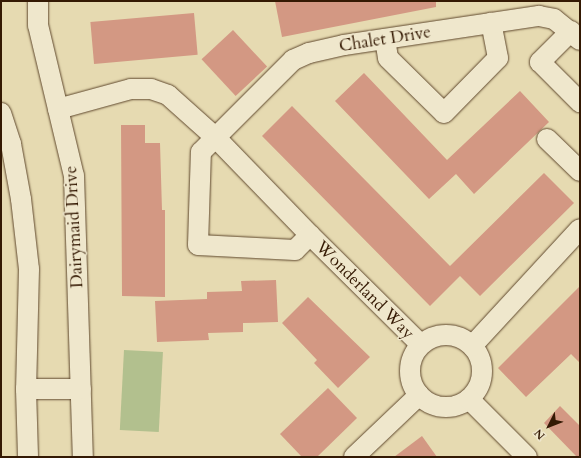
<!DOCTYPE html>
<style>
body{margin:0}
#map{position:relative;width:581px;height:458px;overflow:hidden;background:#e6dab1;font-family:Cardo,serif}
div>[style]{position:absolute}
.green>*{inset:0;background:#b2c08e;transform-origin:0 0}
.building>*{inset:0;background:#d39883;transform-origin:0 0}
.roads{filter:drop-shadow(0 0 1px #60492e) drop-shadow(0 0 1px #60492e)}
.minor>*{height:20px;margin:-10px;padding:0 10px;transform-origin:10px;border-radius:10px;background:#efe7cc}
.minor>.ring{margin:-10px;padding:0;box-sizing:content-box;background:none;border:20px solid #efe7cc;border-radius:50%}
span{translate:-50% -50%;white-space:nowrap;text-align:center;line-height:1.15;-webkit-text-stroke:3px #efe7cc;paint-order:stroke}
.street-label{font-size:17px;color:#341903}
.frame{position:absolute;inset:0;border:2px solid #341903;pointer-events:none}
.north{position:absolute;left:529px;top:406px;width:40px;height:40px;-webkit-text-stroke:3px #efe7cc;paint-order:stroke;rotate:228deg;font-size:11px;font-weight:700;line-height:16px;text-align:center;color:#341903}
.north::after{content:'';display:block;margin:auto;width:14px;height:18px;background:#341903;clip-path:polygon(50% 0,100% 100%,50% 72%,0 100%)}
</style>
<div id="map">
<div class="green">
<i style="left:124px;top:350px;width:39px;height:80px;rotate:3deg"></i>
</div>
<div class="building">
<i style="clip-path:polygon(275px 1px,436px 1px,436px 7px,282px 37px)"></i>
<i style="left:194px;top:13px;width:42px;height:104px;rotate:85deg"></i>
<i style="left:233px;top:30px;width:50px;height:43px;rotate:47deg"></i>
<i style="clip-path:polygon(364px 73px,447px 160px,520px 91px,549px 122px,474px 194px,456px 174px,429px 199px,335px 101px)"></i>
<i style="clip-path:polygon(292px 106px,450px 266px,544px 173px,574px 203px,480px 296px,460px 276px,430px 306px,262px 136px)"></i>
<i style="clip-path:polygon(121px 125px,145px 125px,145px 143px,160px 143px,162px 210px,165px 210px,165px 297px,122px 296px)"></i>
<i style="clip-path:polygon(276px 280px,278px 322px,243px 323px,243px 332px,208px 333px,209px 340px,157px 342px,155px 301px,207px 299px,207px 292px,242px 291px,241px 281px)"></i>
<i style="clip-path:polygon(580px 286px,580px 363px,571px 354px,526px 397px,498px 368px)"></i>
<i style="clip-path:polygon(308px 297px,370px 357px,338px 388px,314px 363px,317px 360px,282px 323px)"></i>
<i style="clip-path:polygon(328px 388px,357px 418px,317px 457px,302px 457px,280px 434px)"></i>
<i style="clip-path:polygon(560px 406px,580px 426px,580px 457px,577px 457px,544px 423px)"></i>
<i style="clip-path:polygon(422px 436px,437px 457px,394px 457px)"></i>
</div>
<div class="roads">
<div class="minor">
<i style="left:38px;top:1px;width:24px;rotate:90deg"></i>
<i style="left:38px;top:25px;width:155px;rotate:76.6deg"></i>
<i style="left:74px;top:176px;width:281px;rotate:88.2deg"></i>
<i style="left:571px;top:31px;width:44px;rotate:135deg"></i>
<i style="left:540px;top:62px;width:57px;rotate:45deg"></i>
<i style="left:385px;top:39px;width:19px;rotate:81deg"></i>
<i style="left:388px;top:58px;width:78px;rotate:44.5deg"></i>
<i style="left:444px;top:113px;width:77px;rotate:-45.5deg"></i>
<i style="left:498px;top:58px;width:36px;rotate:-101deg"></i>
<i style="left:58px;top:109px;width:76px;rotate:-15.3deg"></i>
<i style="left:131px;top:89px;width:20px"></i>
<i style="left:151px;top:89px;width:18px;rotate:19deg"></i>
<i style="left:168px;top:95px;width:63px;rotate:41.8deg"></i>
<i style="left:215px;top:137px;width:136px;rotate:45.9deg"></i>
<i style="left:310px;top:235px;width:156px;rotate:44.7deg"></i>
<i style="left:1px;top:113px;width:33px;rotate:72deg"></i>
<i style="left:11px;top:144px;width:56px;rotate:79.7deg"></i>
<i style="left:21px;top:199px;width:70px;rotate:83.5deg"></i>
<i style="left:29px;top:269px;width:120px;rotate:91.4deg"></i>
<i style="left:26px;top:389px;width:68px;rotate:88.3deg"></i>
<i style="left:547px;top:139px;width:46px;rotate:44.1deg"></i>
<i style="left:310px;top:235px;width:21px;rotate:135deg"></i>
<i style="left:295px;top:250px;width:97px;rotate:-177deg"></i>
<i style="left:198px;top:245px;width:93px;rotate:-88.2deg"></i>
<i style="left:201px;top:152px;width:130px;rotate:-45deg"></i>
<i style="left:293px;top:60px;width:17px;rotate:-24deg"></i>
<i style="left:309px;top:53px;width:36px;rotate:-13deg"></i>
<i style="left:344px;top:45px;width:197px;rotate:-8.5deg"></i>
<i style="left:539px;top:16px;width:15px;rotate:11deg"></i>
<i style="left:554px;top:19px;width:33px;rotate:39deg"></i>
<i class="ring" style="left:410px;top:335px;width:52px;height:52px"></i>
<i style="left:472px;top:346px;width:159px;rotate:-47.3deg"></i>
<i style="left:26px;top:389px;width:55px"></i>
<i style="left:469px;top:399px;width:82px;rotate:45deg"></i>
<i style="left:354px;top:457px;width:90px;rotate:-43.6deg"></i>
</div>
</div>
<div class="street-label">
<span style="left:385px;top:39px;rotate:-9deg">Chalet Drive</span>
<span style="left:74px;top:227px;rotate:-93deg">Dairymaid Drive</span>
<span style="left:365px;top:290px;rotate:45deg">Wonderland Way</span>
</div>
<div class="frame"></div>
<div class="north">N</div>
</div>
